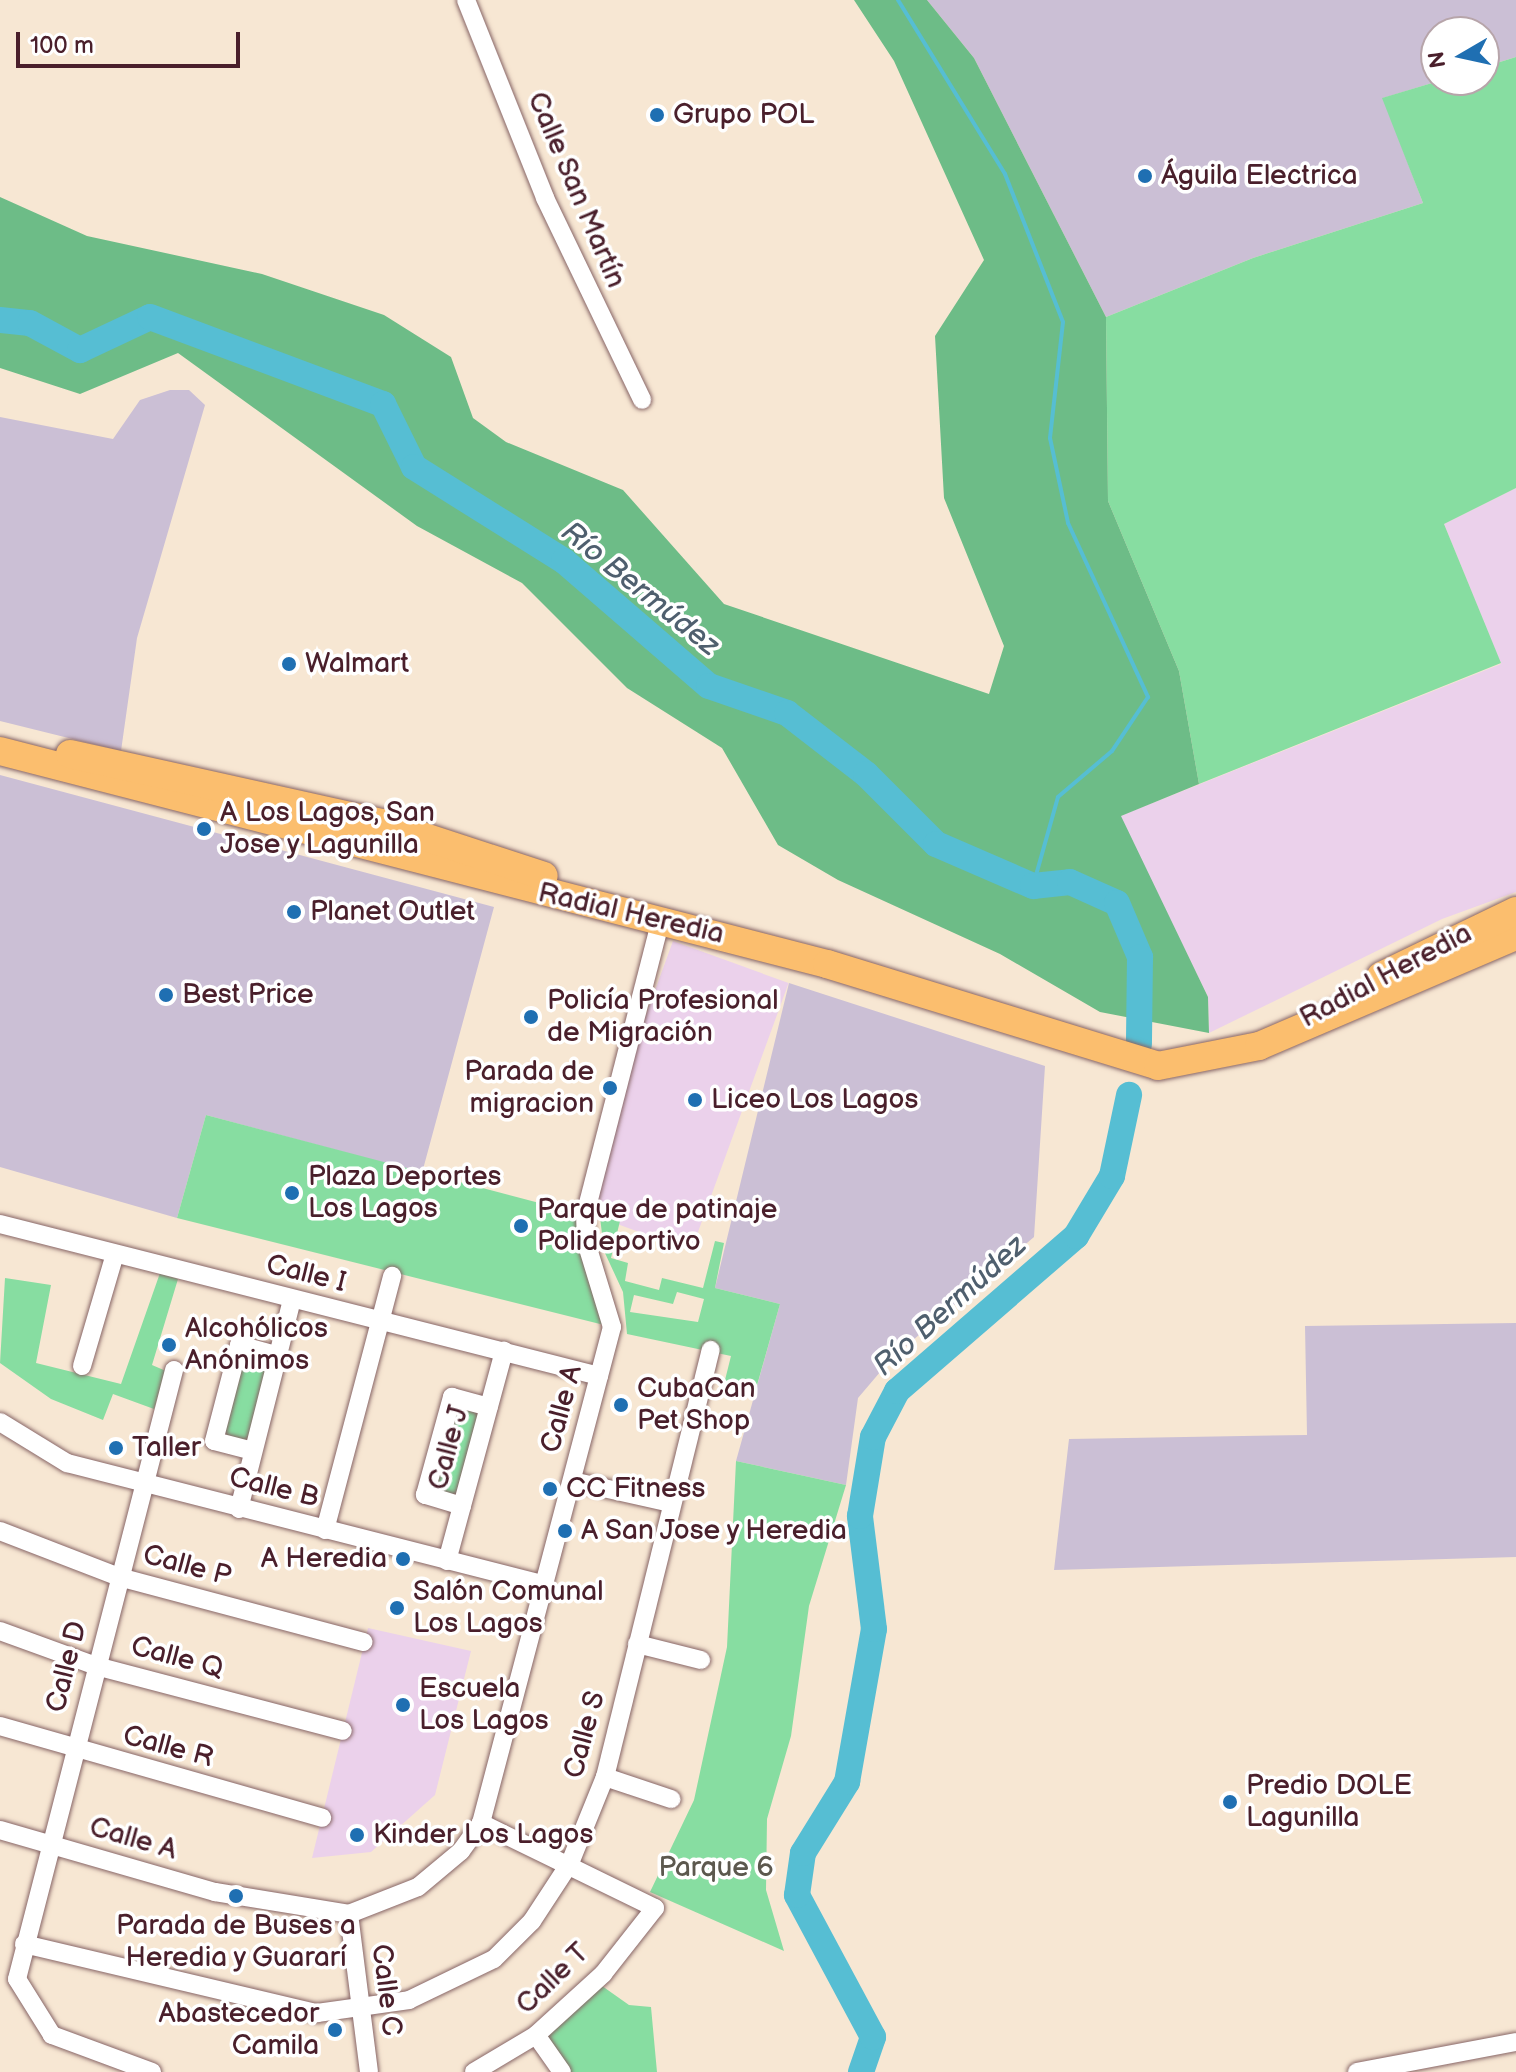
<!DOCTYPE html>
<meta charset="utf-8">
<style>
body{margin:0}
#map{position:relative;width:1516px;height:2072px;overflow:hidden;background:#f7e7d3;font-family:"Balsamiq Sans",sans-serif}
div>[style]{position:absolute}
.built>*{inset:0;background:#ebd1eb;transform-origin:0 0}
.industrial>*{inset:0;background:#cbbfd5}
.green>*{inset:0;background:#87dda1;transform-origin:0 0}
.forest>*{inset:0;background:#6dbc87}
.stream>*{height:4px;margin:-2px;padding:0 2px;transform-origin:2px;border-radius:2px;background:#56bed3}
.river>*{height:26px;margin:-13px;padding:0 13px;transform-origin:13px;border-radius:13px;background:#56bed3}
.roads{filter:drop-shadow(0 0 2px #876566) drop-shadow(0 0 2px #876566)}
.minor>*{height:18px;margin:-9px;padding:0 9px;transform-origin:9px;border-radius:9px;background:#fff}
.primary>*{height:28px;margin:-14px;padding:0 14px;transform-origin:14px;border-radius:14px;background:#fbbe6e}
.dots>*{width:22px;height:22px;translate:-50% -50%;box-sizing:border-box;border:4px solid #fff;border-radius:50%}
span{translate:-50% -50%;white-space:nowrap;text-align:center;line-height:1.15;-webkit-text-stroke:7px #fff;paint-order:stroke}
.poi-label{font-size:28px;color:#4a1f2b}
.left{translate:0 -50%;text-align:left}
.right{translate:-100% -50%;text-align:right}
.street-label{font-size:28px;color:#4a1f2b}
.park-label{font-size:28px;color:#5c584e}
.water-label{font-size:30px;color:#4f5f6e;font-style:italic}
.north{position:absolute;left:1420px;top:16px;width:80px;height:80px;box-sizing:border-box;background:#fff;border:2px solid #b7a5aa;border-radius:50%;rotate:261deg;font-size:22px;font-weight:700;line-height:32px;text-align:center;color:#4a1f2b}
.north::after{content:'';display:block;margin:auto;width:28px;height:36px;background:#1f6fb2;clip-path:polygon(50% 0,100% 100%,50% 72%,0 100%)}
.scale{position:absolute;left:16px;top:32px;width:224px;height:36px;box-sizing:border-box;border:4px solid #4a1f2b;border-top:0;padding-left:10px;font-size:24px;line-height:28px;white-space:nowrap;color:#4a1f2b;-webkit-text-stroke:6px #fff;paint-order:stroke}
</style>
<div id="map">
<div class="built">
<i style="clip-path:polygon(1516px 488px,1516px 892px,1442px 919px,1209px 1033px,1208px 997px,1120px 816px,1501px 664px,1444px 524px)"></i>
<i style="left:673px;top:941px;width:123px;height:285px;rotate:20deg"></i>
<i style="clip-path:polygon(368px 1628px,471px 1651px,435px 1795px,371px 1852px,312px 1858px)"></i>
</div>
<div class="industrial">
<i style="clip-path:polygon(927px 0,1516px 0,1516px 57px,1484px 67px,1484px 32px,1436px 32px,1436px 80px,1442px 80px,1383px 98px,1423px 203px,1253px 258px,1106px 317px,974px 58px)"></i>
<i style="clip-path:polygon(170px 390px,189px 390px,205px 405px,137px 638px,121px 751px,0 721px,0 417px,113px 439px,140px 400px)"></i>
<i style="clip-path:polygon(0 775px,494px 907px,422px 1173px,206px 1115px,177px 1218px,0 1167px)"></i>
<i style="clip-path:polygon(789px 983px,1045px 1066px,1034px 1237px,892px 1358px,858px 1398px,846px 1485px,736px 1461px,780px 1304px,715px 1288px)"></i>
<i style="clip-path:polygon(1516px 1323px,1516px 1557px,1054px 1570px,1069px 1439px,1307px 1435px,1305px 1326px)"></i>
</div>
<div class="green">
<i style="clip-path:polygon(1516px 57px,1516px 488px,1444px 524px,1501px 663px,1199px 784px,1179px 671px,1108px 501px,1106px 317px,1253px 258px,1423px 203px,1382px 98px,1442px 80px,1484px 80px,1484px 67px)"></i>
<i style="clip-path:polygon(206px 1115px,585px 1215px,612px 1327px,177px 1218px)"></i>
<i style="clip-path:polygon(evenodd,600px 1217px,620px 1221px,611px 1258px,628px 1263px,625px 1281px,659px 1290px,662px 1278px,703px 1288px,715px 1241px,724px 1243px,715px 1288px,780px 1304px,754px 1396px,723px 1388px,731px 1356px,627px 1334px,623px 1292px,604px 1251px,600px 1217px,677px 1292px,704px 1299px,698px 1322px,630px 1312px,634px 1295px,673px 1304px,677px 1292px)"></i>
<i style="clip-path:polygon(160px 1273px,178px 1279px,152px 1365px,166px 1371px,154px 1409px,113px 1394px,103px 1420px,51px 1399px,0 1363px,5px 1278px,51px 1285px,36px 1363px,121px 1384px)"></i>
<i style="clip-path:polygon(243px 1350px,275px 1358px,253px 1451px,217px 1439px)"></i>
<i style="left:454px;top:1406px;width:26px;height:87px;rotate:16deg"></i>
<i style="clip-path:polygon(736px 1461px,846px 1485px,809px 1606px,791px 1736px,767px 1819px,766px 1890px,784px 1951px,650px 1892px,694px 1800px,727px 1647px)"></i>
<i style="clip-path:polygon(595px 1981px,629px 2005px,651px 2007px,657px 2072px,562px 2072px,536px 2035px)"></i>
</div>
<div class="forest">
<i style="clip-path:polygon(854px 0,927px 0,974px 58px,1106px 317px,1108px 501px,1179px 671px,1199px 784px,1121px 816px,1208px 997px,1209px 1033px,1100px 1012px,1000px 954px,838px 880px,778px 845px,722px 748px,627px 688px,522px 583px,417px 526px,178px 353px,80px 394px,0 368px,0 197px,87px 236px,262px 274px,384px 315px,451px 357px,473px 418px,506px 442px,623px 490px,724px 604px,989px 694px,1004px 646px,944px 498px,935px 336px,984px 260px,894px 61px)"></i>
</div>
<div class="stream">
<i style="left:898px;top:0;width:204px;rotate:58.4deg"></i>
<i style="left:1005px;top:174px;width:159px;rotate:68.6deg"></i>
<i style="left:1063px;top:322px;width:117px;rotate:96.4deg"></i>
<i style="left:1050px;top:438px;width:87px;rotate:78deg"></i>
<i style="left:1068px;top:523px;width:192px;rotate:65.3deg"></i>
<i style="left:1148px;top:697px;width:65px;rotate:123.7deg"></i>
<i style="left:1112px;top:751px;width:71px;rotate:139.6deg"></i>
<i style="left:1058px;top:797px;width:92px;rotate:105.7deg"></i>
</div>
<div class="river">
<i style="left:0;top:320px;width:30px;rotate:6deg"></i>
<i style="left:30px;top:323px;width:57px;rotate:28.4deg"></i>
<i style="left:80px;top:350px;width:77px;rotate:-25.2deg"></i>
<i style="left:150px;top:317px;width:249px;rotate:20.5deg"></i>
<i style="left:383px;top:404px;width:70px;rotate:63.8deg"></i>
<i style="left:414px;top:467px;width:177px;rotate:32.1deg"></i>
<i style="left:564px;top:561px;width:191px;rotate:40.8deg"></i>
<i style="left:709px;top:686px;width:83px;rotate:19.1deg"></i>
<i style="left:787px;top:713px;width:100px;rotate:37.7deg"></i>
<i style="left:866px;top:774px;width:99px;rotate:45deg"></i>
<i style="left:936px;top:844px;width:106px;rotate:23.4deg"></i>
<i style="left:1033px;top:886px;width:37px;rotate:-6deg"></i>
<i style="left:1070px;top:882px;width:51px;rotate:24.1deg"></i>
<i style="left:1117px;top:903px;width:59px;rotate:66.9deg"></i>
<i style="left:1140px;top:957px;width:87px;rotate:90.7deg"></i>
<i style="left:861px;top:2072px;width:37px;rotate:-71deg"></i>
<i style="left:873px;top:2037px;width:161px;rotate:-118.2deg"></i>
<i style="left:797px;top:1895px;width:42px;rotate:-81.9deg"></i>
<i style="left:803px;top:1853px;width:84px;rotate:-58.2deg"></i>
<i style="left:847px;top:1782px;width:155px;rotate:-80deg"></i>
<i style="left:874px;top:1629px;width:114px;rotate:-97.1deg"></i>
<i style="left:860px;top:1516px;width:80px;rotate:-80.7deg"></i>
<i style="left:873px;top:1437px;width:52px;rotate:-62.4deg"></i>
<i style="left:897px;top:1391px;width:237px;rotate:-40.9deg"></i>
<i style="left:1076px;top:1236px;width:70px;rotate:-59deg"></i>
<i style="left:1112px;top:1176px;width:83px;rotate:-78.1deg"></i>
</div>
<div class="roads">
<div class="minor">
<i style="left:466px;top:0;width:213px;rotate:68.2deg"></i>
<i style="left:545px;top:198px;width:224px;rotate:64.3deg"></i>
<i style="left:0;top:1224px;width:618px;rotate:14.24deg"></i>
<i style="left:82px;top:1366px;width:117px;rotate:-73.6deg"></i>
<i style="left:0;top:1422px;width:79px;rotate:31.5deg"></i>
<i style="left:67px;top:1463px;width:493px;rotate:14.3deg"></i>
<i style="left:253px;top:1451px;width:40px;rotate:-165.6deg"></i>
<i style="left:214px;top:1441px;width:99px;rotate:-75.4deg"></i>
<i style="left:239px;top:1345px;width:39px;rotate:15deg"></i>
<i style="left:572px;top:1481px;width:101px;rotate:12.5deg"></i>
<i style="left:462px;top:1506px;width:39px;rotate:-163deg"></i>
<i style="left:425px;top:1495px;width:102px;rotate:-74.6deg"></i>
<i style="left:452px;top:1397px;width:38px;rotate:15deg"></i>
<i style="left:239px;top:1509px;width:216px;rotate:-75.8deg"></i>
<i style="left:325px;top:1530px;width:263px;rotate:-75.2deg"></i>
<i style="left:0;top:1531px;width:128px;rotate:21.1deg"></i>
<i style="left:119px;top:1577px;width:253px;rotate:14.9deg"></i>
<i style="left:447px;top:1561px;width:218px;rotate:-74.8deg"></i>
<i style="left:0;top:1631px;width:102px;rotate:20deg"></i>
<i style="left:96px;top:1666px;width:255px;rotate:14.7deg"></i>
<i style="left:637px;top:1644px;width:66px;rotate:14deg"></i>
<i style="left:0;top:1726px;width:335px;rotate:15.9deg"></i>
<i style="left:605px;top:1777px;width:70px;rotate:18.4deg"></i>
<i style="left:0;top:1830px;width:224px;rotate:16.1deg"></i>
<i style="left:215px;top:1892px;width:136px;rotate:9.3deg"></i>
<i style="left:349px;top:1914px;width:74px;rotate:-21.4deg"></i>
<i style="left:418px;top:1887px;width:56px;rotate:-39.9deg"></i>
<i style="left:461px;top:1851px;width:34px;rotate:-54deg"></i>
<i style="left:481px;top:1823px;width:513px;rotate:-75.21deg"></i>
<i style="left:612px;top:1327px;width:89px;rotate:-107deg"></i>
<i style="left:586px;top:1242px;width:27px;rotate:-92deg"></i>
<i style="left:585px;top:1215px;width:306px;rotate:-75.6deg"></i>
<i style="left:349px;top:1914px;width:159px;rotate:82.8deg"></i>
<i style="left:24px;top:1944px;width:301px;rotate:13.3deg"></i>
<i style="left:317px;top:2013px;width:93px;rotate:-8deg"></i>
<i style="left:409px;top:2000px;width:94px;rotate:-25.8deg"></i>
<i style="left:494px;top:1959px;width:54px;rotate:-45deg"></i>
<i style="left:532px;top:1921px;width:69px;rotate:-56.8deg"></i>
<i style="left:570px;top:1863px;width:93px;rotate:-67.9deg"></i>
<i style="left:605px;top:1777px;width:440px;rotate:-76.1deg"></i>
<i style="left:536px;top:2035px;width:45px;rotate:54.9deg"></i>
<i style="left:152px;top:2072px;width:107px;rotate:-159.7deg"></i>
<i style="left:52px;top:2035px;width:66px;rotate:-122deg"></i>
<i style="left:17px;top:1979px;width:629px;rotate:-75.54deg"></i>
<i style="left:474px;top:2072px;width:72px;rotate:-30.8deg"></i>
<i style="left:536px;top:2035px;width:91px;rotate:-42.3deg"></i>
<i style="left:603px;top:1974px;width:84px;rotate:-51.8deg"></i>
<i style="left:655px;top:1908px;width:194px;rotate:-154deg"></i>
<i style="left:1357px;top:2072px;width:162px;rotate:-10.7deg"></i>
</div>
<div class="primary">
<i style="left:0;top:751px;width:854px;rotate:14.44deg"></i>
<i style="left:827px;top:964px;width:346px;rotate:17.1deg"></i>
<i style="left:1158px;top:1066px;width:103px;rotate:-11.2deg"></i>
<i style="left:1259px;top:1046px;width:280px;rotate:-23.2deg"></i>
<i style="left:70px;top:754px;width:320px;rotate:12.5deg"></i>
<i style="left:382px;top:823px;width:170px;rotate:18.1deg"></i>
<i style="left:1381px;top:976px;width:150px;rotate:-25.7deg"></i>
</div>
</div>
<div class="dots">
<i style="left:657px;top:115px;background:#1f6fb2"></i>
<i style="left:1145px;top:176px;background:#1f6fb2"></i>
<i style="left:289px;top:664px;background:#1f6fb2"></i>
<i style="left:204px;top:829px;background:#1f6fb2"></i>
<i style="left:294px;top:912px;background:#1f6fb2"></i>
<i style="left:166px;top:995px;background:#1f6fb2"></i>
<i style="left:531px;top:1017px;background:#1f6fb2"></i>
<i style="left:610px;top:1088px;background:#1f6fb2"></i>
<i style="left:695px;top:1100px;background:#1f6fb2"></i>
<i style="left:292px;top:1193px;background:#1f6fb2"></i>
<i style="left:521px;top:1226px;background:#1f6fb2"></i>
<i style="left:169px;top:1345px;background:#1f6fb2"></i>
<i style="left:621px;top:1405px;background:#1f6fb2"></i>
<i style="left:116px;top:1448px;background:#1f6fb2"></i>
<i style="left:550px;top:1489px;background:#1f6fb2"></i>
<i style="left:565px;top:1531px;background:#1f6fb2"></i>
<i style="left:403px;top:1559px;background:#1f6fb2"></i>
<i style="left:397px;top:1608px;background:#1f6fb2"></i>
<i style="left:403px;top:1705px;background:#1f6fb2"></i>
<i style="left:1230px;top:1802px;background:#1f6fb2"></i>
<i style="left:357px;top:1835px;background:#1f6fb2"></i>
<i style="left:236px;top:1896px;background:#1f6fb2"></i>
<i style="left:335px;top:2030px;background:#1f6fb2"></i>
</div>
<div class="poi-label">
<span class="left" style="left:673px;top:115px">Grupo POL</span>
<span class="left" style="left:1161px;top:176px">Águila Electrica</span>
<span class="left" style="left:305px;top:664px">Walmart</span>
<span class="left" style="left:220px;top:829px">A Los Lagos, San<br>Jose y Lagunilla</span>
<span class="left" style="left:310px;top:912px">Planet Outlet</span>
<span class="left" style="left:182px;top:995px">Best Price</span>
<span class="left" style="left:547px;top:1017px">Policía Profesional<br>de Migración</span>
<span class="right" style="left:594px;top:1088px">Parada de<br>migracion</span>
<span class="left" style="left:711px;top:1100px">Liceo Los Lagos</span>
<span class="left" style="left:308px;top:1193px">Plaza Deportes<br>Los Lagos</span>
<span class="left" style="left:537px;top:1226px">Parque de patinaje<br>Polideportivo</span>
<span class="left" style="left:185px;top:1345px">Alcohólicos<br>Anónimos</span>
<span class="left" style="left:637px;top:1405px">CubaCan<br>Pet Shop</span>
<span class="left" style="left:132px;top:1448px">Taller</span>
<span class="left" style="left:566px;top:1489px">CC Fitness</span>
<span class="left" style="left:581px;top:1531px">A San Jose y Heredia</span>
<span class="right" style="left:387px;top:1559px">A Heredia</span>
<span class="left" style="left:413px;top:1608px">Salón Comunal<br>Los Lagos</span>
<span class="left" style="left:419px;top:1705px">Escuela<br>Los Lagos</span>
<span class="left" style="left:1246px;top:1802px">Predio DOLE<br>Lagunilla</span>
<span class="left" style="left:373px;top:1835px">Kinder Los Lagos</span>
<span style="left:236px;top:1942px">Parada de Buses a<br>Heredia y Guararí</span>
<span class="right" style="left:319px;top:2030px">Abastecedor<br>Camila</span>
</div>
<div class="street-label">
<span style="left:576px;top:190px;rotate:67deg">Calle San Martín</span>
<span style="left:631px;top:914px;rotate:13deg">Radial Heredia</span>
<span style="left:1386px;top:976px;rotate:-28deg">Radial Heredia</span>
<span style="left:306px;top:1274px;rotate:14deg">Calle I</span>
<span style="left:562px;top:1409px;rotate:-75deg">Calle A</span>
<span style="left:449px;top:1448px;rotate:-75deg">Calle J</span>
<span style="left:274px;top:1488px;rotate:14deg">Calle B</span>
<span style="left:187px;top:1566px;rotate:15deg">Calle P</span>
<span style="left:177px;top:1658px;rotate:15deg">Calle Q</span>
<span style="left:67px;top:1667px;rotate:-76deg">Calle D</span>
<span style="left:585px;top:1735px;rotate:-75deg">Calle S</span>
<span style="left:168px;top:1747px;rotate:15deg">Calle R</span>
<span style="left:133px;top:1839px;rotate:16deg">Calle A</span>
<span style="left:553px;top:1979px;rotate:-44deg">Calle T</span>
<span style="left:386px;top:1990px;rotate:83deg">Calle C</span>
</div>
<div class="park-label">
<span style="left:716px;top:1868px">Parque 6</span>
</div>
<div class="water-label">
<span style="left:640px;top:589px;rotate:39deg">Río Bermúdez</span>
<span style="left:950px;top:1306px;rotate:-42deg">Río Bermúdez</span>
</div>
<div class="north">N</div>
<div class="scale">100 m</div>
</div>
